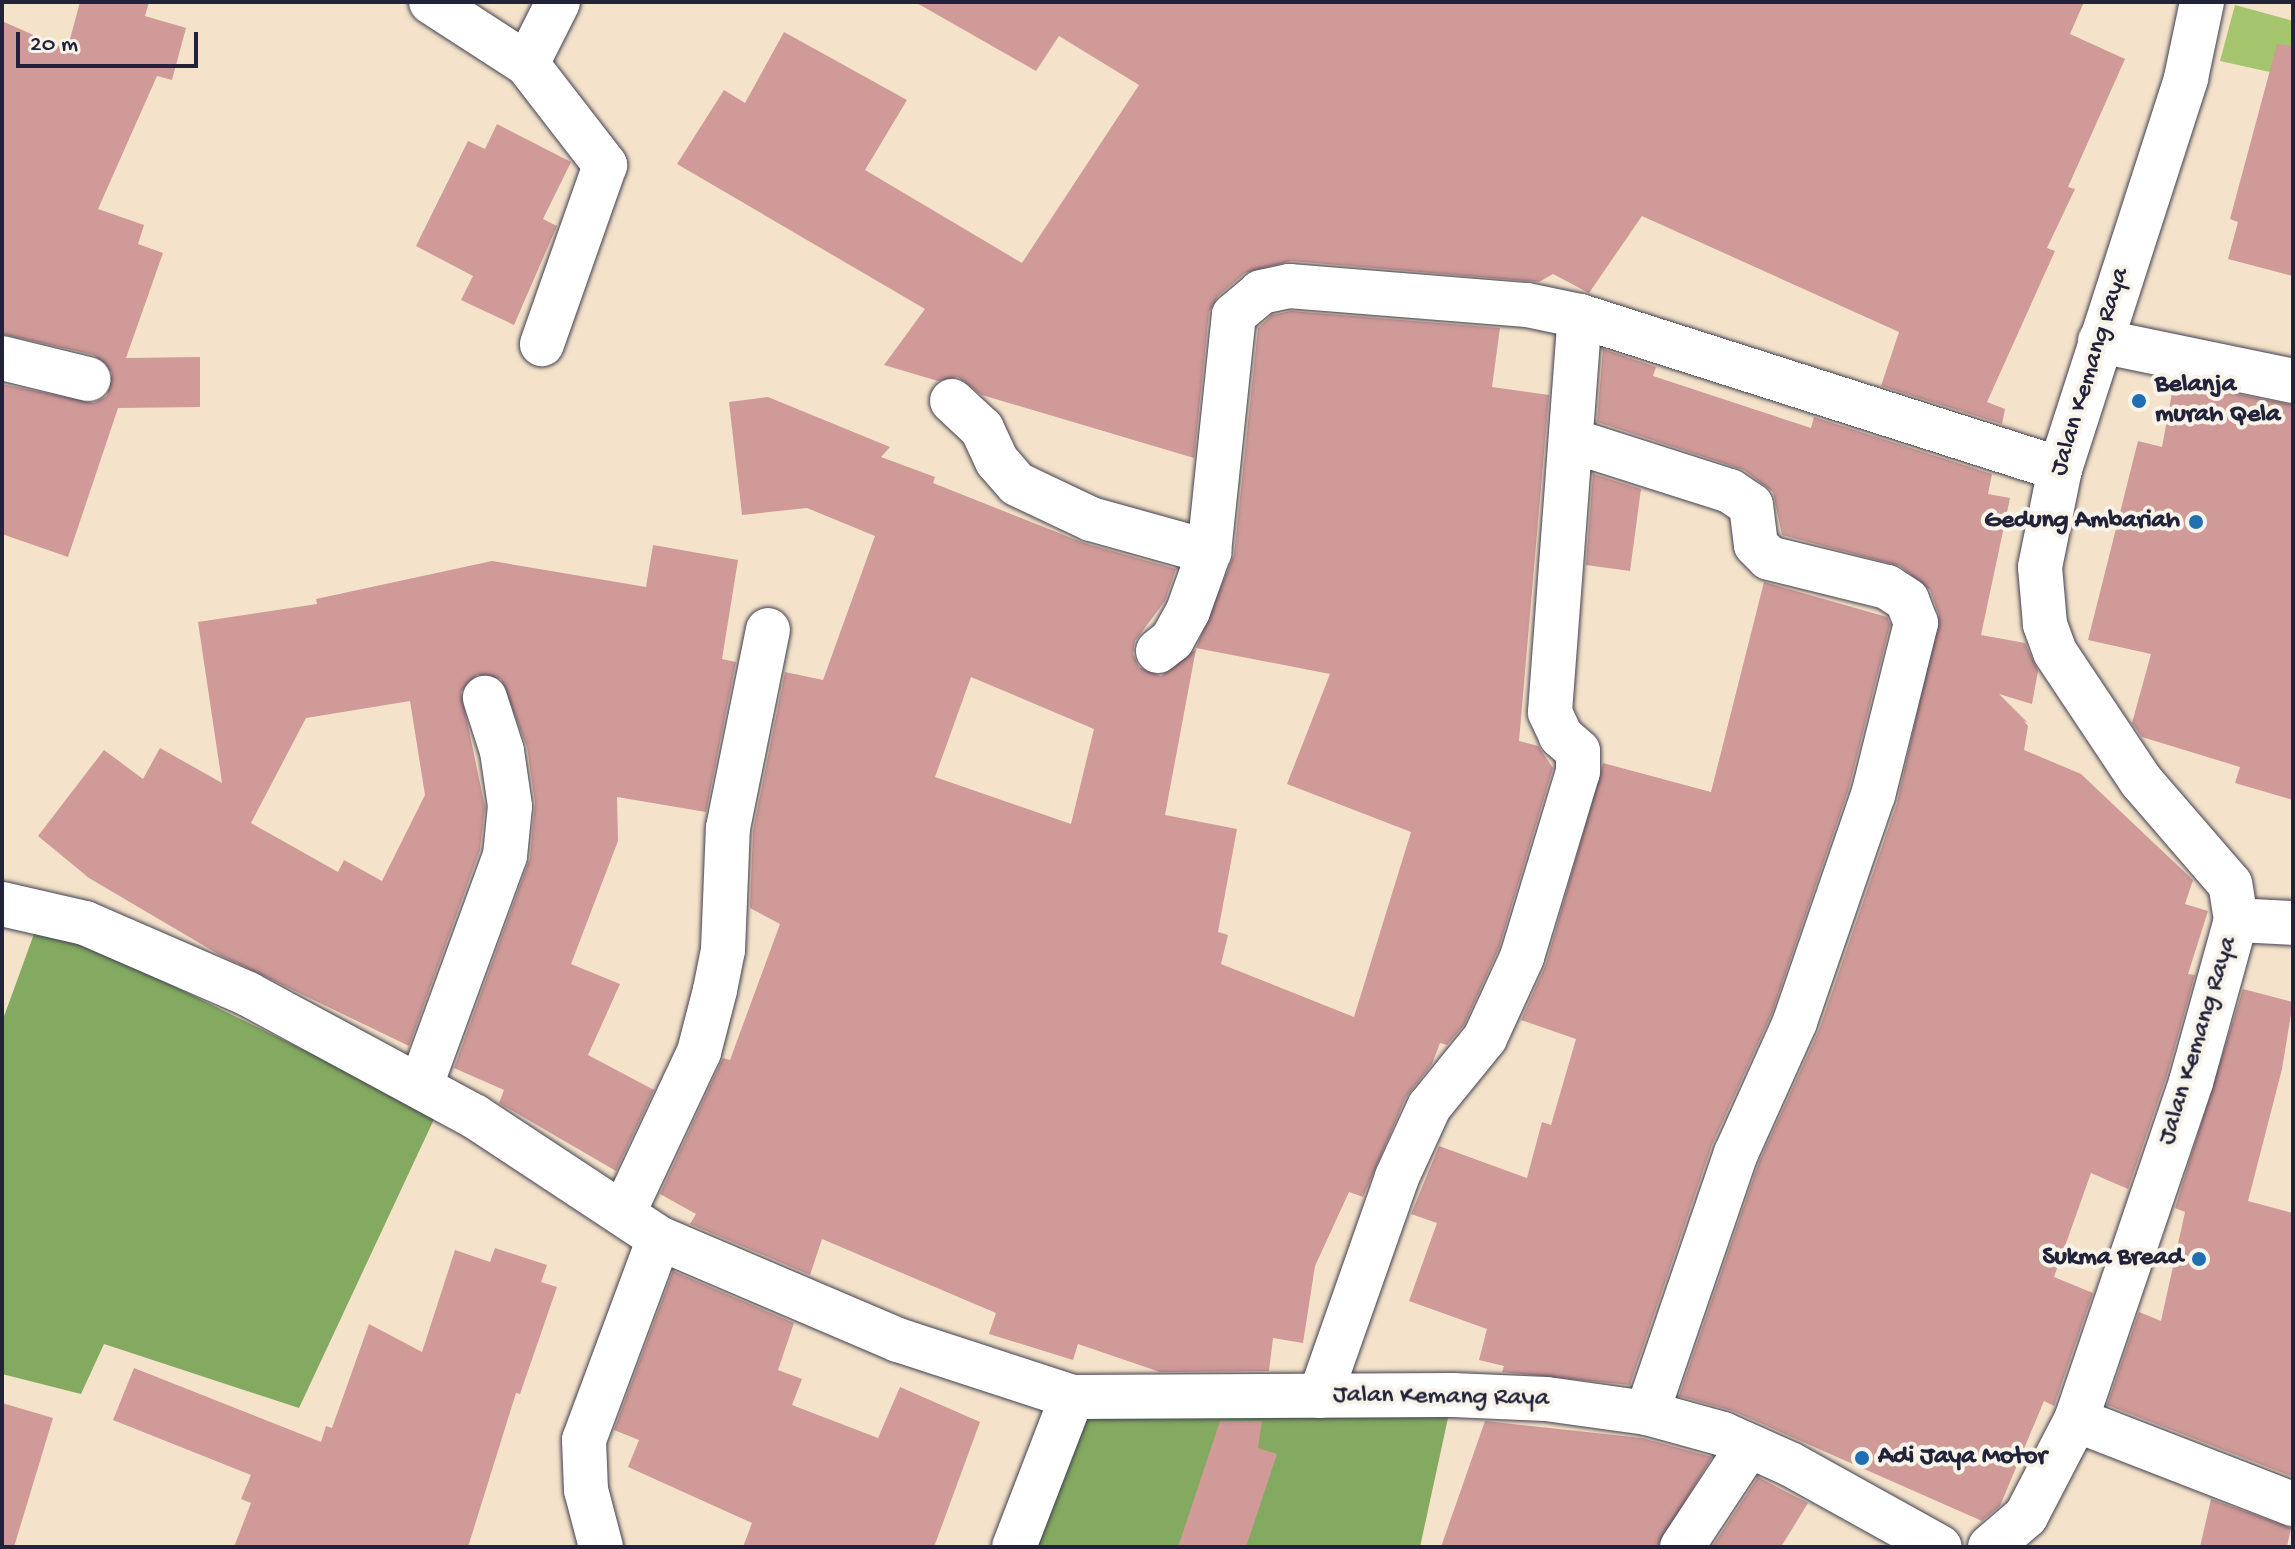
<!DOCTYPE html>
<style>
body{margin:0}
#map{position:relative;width:2295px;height:1549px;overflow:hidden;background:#f4e3ca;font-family:"Gochi Hand",sans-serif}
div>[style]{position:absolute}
.green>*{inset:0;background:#a4c46d}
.forest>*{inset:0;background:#83aa60}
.building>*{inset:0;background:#cf9a98}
.roads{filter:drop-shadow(0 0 2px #423f50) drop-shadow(0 0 2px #423f50)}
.minor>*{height:44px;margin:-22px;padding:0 22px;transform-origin:22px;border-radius:22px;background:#fff}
.dots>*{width:22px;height:22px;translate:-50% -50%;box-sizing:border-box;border:4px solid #f7f3e8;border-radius:50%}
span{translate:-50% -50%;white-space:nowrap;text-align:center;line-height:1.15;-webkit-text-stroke:8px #f7f3e8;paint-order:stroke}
.street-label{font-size:26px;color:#22223b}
.poi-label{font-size:26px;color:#22223b;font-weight:700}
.left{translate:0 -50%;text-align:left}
.right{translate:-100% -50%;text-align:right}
.frame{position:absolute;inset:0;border:4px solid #22223b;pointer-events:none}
.scale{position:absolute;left:16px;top:32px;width:182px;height:36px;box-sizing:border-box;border:4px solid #22223b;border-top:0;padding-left:10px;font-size:24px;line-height:28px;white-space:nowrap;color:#22223b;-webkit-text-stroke:6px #f7f3e8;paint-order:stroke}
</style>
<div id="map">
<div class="green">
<i style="clip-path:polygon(2235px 5px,2293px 21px,2293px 77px,2220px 61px)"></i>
</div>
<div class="forest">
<i style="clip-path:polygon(39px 920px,436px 1115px,299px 1408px,104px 1344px,81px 1394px,2px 1374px,2px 1022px)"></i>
<i style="clip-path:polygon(1453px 1395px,1420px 1547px,1014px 1547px,1072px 1397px)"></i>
</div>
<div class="building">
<i style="clip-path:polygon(80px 2px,149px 2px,145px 16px,186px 28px,172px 80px,157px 76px,98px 209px,144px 225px,138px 244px,163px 253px,126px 358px,200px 357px,200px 407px,118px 408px,68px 557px,2px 534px,2px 384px,94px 403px,107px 396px,112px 373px,94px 355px,2px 334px,2px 21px,67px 50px)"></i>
<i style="clip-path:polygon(915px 2px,2084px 2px,2070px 34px,2125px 59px,2068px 187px,2075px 189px,2047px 248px,2055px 251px,1987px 402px,2005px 409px,2002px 424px,1881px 386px,1899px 332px,1642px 216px,1589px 293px,1553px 274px,1539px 282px,1291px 261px,1245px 273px,1218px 296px,1209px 312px,1194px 458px,982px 395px,958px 377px,938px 381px,884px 365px,925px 309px,677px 164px,724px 90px,745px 103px,784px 32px,907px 100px,865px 170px,1022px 263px,1139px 85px,1059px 36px,1036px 71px)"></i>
<i style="clip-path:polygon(2277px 44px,2293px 46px,2293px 276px,2228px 259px,2238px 222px,2230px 219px)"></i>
<i style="clip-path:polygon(497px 124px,571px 162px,543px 219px,557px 226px,514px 325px,461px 300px,473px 276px,416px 246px,468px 141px,485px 149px)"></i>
<i style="clip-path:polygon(evenodd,1291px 311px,1500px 328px,1492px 387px,1549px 395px,1519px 741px,1538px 746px,1553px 768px,1499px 948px,1464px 1025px,1447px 1045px,1440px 1043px,1432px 1064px,1406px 1097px,1363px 1197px,1349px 1192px,1315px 1266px,1303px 1343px,1273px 1338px,1269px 1371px,1160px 1372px,1078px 1344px,1073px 1360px,989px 1334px,996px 1313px,822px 1239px,810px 1275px,690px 1224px,696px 1214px,660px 1194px,723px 1058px,730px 1060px,780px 924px,750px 908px,753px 831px,785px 672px,823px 680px,875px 536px,807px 508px,742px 515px,729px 402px,768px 397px,890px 447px,881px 457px,935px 477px,933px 483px,1084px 543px,1176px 569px,1165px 601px,1135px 641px,1133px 654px,1139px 667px,1161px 676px,1196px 649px,1165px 815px,1237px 829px,1218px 932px,1228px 935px,1221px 964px,1354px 1017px,1411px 832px,1287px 784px,1330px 674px,1196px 648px,1234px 555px,1258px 328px,1272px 315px,1291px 311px,971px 677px,1094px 729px,1071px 824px,935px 777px,971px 677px)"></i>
<i style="clip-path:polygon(1603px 349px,1656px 367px,1653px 376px,1811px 428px,1814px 417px,1992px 474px,1988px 494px,2010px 498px,1981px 635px,2025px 643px,2038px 671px,2032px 704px,1999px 694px,2028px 723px,2024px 721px,2028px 726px,2024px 750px,2081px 774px,2193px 880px,2185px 904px,2208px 911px,2188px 974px,2195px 975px,2167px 1075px,2128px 1189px,2091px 1173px,2054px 1277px,2093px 1293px,2054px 1406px,2044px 1401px,2000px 1506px,1982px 1521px,1733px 1411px,1679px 1396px,1759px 1162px,1819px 1030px,1897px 803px,1939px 615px,1930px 590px,1900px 566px,1782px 535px,1773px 492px,1744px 470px,1597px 422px)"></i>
<i style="clip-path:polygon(2174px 382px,2293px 405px,2293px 800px,2235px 783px,2240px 767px,2142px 737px,2132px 723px,2151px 654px,2088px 640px,2138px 441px,2162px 447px)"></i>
<i style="clip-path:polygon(1593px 474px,1641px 489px,1630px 571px,1586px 565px)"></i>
<i style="clip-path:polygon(evenodd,653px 545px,738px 560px,722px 659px,736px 662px,706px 812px,617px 797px,618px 841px,571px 964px,620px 984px,588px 1055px,654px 1090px,616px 1171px,499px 1103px,504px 1090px,454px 1068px,530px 858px,535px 803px,527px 747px,501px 679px,477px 675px,461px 692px,485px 807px,480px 850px,409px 1046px,218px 954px,89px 878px,38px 836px,104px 750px,143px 779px,160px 748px,222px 783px,198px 622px,317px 604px,316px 599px,492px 561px,646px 587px,653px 545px,410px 701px,425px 795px,382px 881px,344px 860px,338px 872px,251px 823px,306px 718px,410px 701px)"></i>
<i style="clip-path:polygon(1764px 582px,1887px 617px,1890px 625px,1849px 788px,1772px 1013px,1712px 1145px,1630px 1385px,1502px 1372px,1504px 1366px,1479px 1360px,1487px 1329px,1409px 1301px,1437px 1223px,1411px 1214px,1439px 1146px,1527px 1178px,1542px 1122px,1551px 1125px,1576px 1039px,1521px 1020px,1546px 964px,1603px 763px,1711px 792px)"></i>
<i style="clip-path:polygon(2243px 989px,2293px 1002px,2282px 1069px,2248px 1201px,2293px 1213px,2293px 1477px,2107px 1405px,2139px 1312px,2161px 1321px,2185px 1212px,2175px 1208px)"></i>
<i style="clip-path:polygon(495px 1248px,547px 1265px,541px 1282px,557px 1287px,520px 1394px,516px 1393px,468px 1547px,234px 1547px,251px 1503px,241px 1499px,251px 1475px,113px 1420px,134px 1368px,321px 1442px,326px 1426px,332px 1428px,369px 1324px,422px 1352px,455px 1250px,490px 1262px)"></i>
<i style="clip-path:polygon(673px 1271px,794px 1323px,778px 1370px,802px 1379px,792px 1405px,878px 1438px,900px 1387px,980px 1422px,934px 1547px,743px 1547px,752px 1523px,628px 1467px,639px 1440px,614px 1430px)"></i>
<i style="clip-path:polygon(2px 1403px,53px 1418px,14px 1547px,2px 1545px)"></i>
<i style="clip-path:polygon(1220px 1421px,1262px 1421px,1258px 1448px,1277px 1454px,1246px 1547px,1178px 1547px)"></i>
<i style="clip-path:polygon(1485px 1421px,1642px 1438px,1712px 1457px,1657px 1547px,1441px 1547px)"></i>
<i style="clip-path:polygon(1758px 1477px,1808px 1503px,1781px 1547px,1712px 1547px)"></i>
<i style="clip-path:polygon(2211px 1499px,2291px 1528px,2287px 1547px,2200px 1547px)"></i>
</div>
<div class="roads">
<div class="minor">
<i style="left:431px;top:2px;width:114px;rotate:32.9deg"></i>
<i style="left:527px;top:64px;width:128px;rotate:52.3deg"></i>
<i style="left:605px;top:165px;width:190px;rotate:109.4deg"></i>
<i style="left:527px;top:64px;width:69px;rotate:-63.4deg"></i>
<i style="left:2100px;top:341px;width:197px;rotate:11.7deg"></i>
<i style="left:2px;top:358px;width:89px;rotate:13.7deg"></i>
<i style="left:952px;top:401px;width:41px;rotate:43deg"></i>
<i style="left:982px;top:429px;width:35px;rotate:65deg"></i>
<i style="left:997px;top:461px;width:30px;rotate:49deg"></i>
<i style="left:1017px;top:484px;width:82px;rotate:25.3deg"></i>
<i style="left:1091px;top:519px;width:123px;rotate:15.6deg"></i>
<i style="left:1573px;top:441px;width:165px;rotate:17.7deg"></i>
<i style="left:1730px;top:491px;width:25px;rotate:34deg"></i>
<i style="left:1751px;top:505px;width:40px;rotate:82.9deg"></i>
<i style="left:1756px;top:545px;width:18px;rotate:45deg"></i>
<i style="left:1769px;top:558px;width:122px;rotate:13.8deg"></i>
<i style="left:1887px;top:587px;width:24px;rotate:33deg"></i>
<i style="left:1907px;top:600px;width:25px;rotate:69deg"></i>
<i style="left:1916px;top:623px;width:177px;rotate:104deg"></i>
<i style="left:1873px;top:795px;width:240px;rotate:109deg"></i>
<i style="left:1795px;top:1022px;width:144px;rotate:114.2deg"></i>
<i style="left:1736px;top:1153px;width:275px;rotate:108.9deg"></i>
<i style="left:1158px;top:651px;width:18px;rotate:-38deg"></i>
<i style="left:1172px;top:640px;width:33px;rotate:-61deg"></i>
<i style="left:1188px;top:611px;width:63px;rotate:-70.4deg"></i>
<i style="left:1209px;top:552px;width:238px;rotate:-84deg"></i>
<i style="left:1234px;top:315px;width:35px;rotate:-40deg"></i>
<i style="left:1261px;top:292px;width:29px;rotate:-12deg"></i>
<i style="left:1289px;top:286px;width:239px;rotate:4.6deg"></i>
<i style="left:1527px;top:305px;width:54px;rotate:11.7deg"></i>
<i style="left:1580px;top:316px;width:504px;rotate:17.68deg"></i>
<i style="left:2px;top:904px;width:85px;rotate:12.9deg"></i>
<i style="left:85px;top:923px;width:178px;rotate:23.5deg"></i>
<i style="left:248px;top:994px;width:257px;rotate:28.4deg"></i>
<i style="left:474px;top:1116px;width:222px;rotate:33.4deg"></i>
<i style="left:659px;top:1238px;width:260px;rotate:23.1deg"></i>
<i style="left:898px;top:1340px;width:183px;rotate:18.1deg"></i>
<i style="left:1072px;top:1397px;width:381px;rotate:-0.3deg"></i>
<i style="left:1453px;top:1395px;width:93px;rotate:2.5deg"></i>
<i style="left:1546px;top:1399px;width:102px;rotate:7.9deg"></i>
<i style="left:1647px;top:1413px;width:79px;rotate:15.4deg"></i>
<i style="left:1723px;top:1434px;width:73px;rotate:24.1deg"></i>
<i style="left:1790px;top:1464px;width:171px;rotate:29deg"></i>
<i style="left:2236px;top:920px;width:57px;rotate:3deg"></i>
<i style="left:421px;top:1085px;width:244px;rotate:-69.9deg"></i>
<i style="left:505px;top:856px;width:50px;rotate:-84.3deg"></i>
<i style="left:510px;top:806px;width:56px;rotate:-98.3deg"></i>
<i style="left:502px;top:751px;width:56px;rotate:-107.8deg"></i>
<i style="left:624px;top:1212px;width:177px;rotate:-64.9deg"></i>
<i style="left:699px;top:1052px;width:64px;rotate:-75.5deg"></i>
<i style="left:715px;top:990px;width:41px;rotate:-78.7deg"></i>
<i style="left:723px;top:950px;width:122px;rotate:-87.7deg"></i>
<i style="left:728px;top:828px;width:202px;rotate:-78.6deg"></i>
<i style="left:1320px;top:1396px;width:232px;rotate:-70.6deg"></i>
<i style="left:1397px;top:1177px;width:77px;rotate:-65.4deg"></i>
<i style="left:1429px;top:1107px;width:89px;rotate:-50.9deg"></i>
<i style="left:1485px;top:1038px;width:89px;rotate:-65.4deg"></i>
<i style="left:1522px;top:957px;width:193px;rotate:-73.2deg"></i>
<i style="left:1578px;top:772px;width:21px;rotate:-90deg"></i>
<i style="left:1578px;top:751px;width:23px;rotate:-139deg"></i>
<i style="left:1561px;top:736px;width:26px;rotate:-115deg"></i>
<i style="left:1550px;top:712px;width:397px;rotate:-85.7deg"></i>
<i style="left:2076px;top:1420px;width:233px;rotate:21.2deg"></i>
<i style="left:601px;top:1547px;width:59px;rotate:-104.7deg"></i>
<i style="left:586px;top:1490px;width:50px;rotate:-92.3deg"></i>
<i style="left:584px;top:1440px;width:215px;rotate:-69.6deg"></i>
<i style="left:1014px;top:1547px;width:161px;rotate:-68.9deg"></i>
<i style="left:1682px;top:1547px;width:120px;rotate:-56.6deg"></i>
<i style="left:1990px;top:1547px;width:48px;rotate:-40.7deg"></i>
<i style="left:2026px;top:1516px;width:108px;rotate:-62.5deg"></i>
<i style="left:2076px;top:1420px;width:357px;rotate:-71.2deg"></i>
<i style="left:2191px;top:1082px;width:168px;rotate:-74.5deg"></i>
<i style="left:2236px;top:920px;width:36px;rotate:-99deg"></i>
<i style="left:2230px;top:884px;width:136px;rotate:-130.8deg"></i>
<i style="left:2141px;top:781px;width:155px;rotate:-123.7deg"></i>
<i style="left:2055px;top:652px;width:30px;rotate:-110deg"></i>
<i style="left:2045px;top:624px;width:57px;rotate:-95deg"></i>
<i style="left:2040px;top:567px;width:100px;rotate:-78.5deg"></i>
<i style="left:2060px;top:469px;width:411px;rotate:-72.1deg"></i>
<i style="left:2186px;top:78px;width:78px;rotate:-78.1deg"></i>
</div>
</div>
<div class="dots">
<i style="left:2139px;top:401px;background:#1f6fb2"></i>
<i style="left:2196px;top:522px;background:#1f6fb2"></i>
<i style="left:2199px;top:1259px;background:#1f6fb2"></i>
<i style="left:1862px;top:1458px;background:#1f6fb2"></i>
</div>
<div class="street-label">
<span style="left:2091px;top:372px;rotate:-73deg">Jalan Kemang Raya</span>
<span style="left:2199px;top:1041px;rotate:-73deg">Jalan Kemang Raya</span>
<span style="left:1441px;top:1398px;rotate:1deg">Jalan Kemang Raya</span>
</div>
<div class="poi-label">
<span class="left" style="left:2155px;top:401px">Belanja<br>murah Qela</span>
<span class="right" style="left:2180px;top:522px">Gedung Ambariah</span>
<span class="right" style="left:2183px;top:1259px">Sukma Bread</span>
<span class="left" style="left:1878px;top:1458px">Adi Jaya Motor</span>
</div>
<div class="frame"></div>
<div class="scale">20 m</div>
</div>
